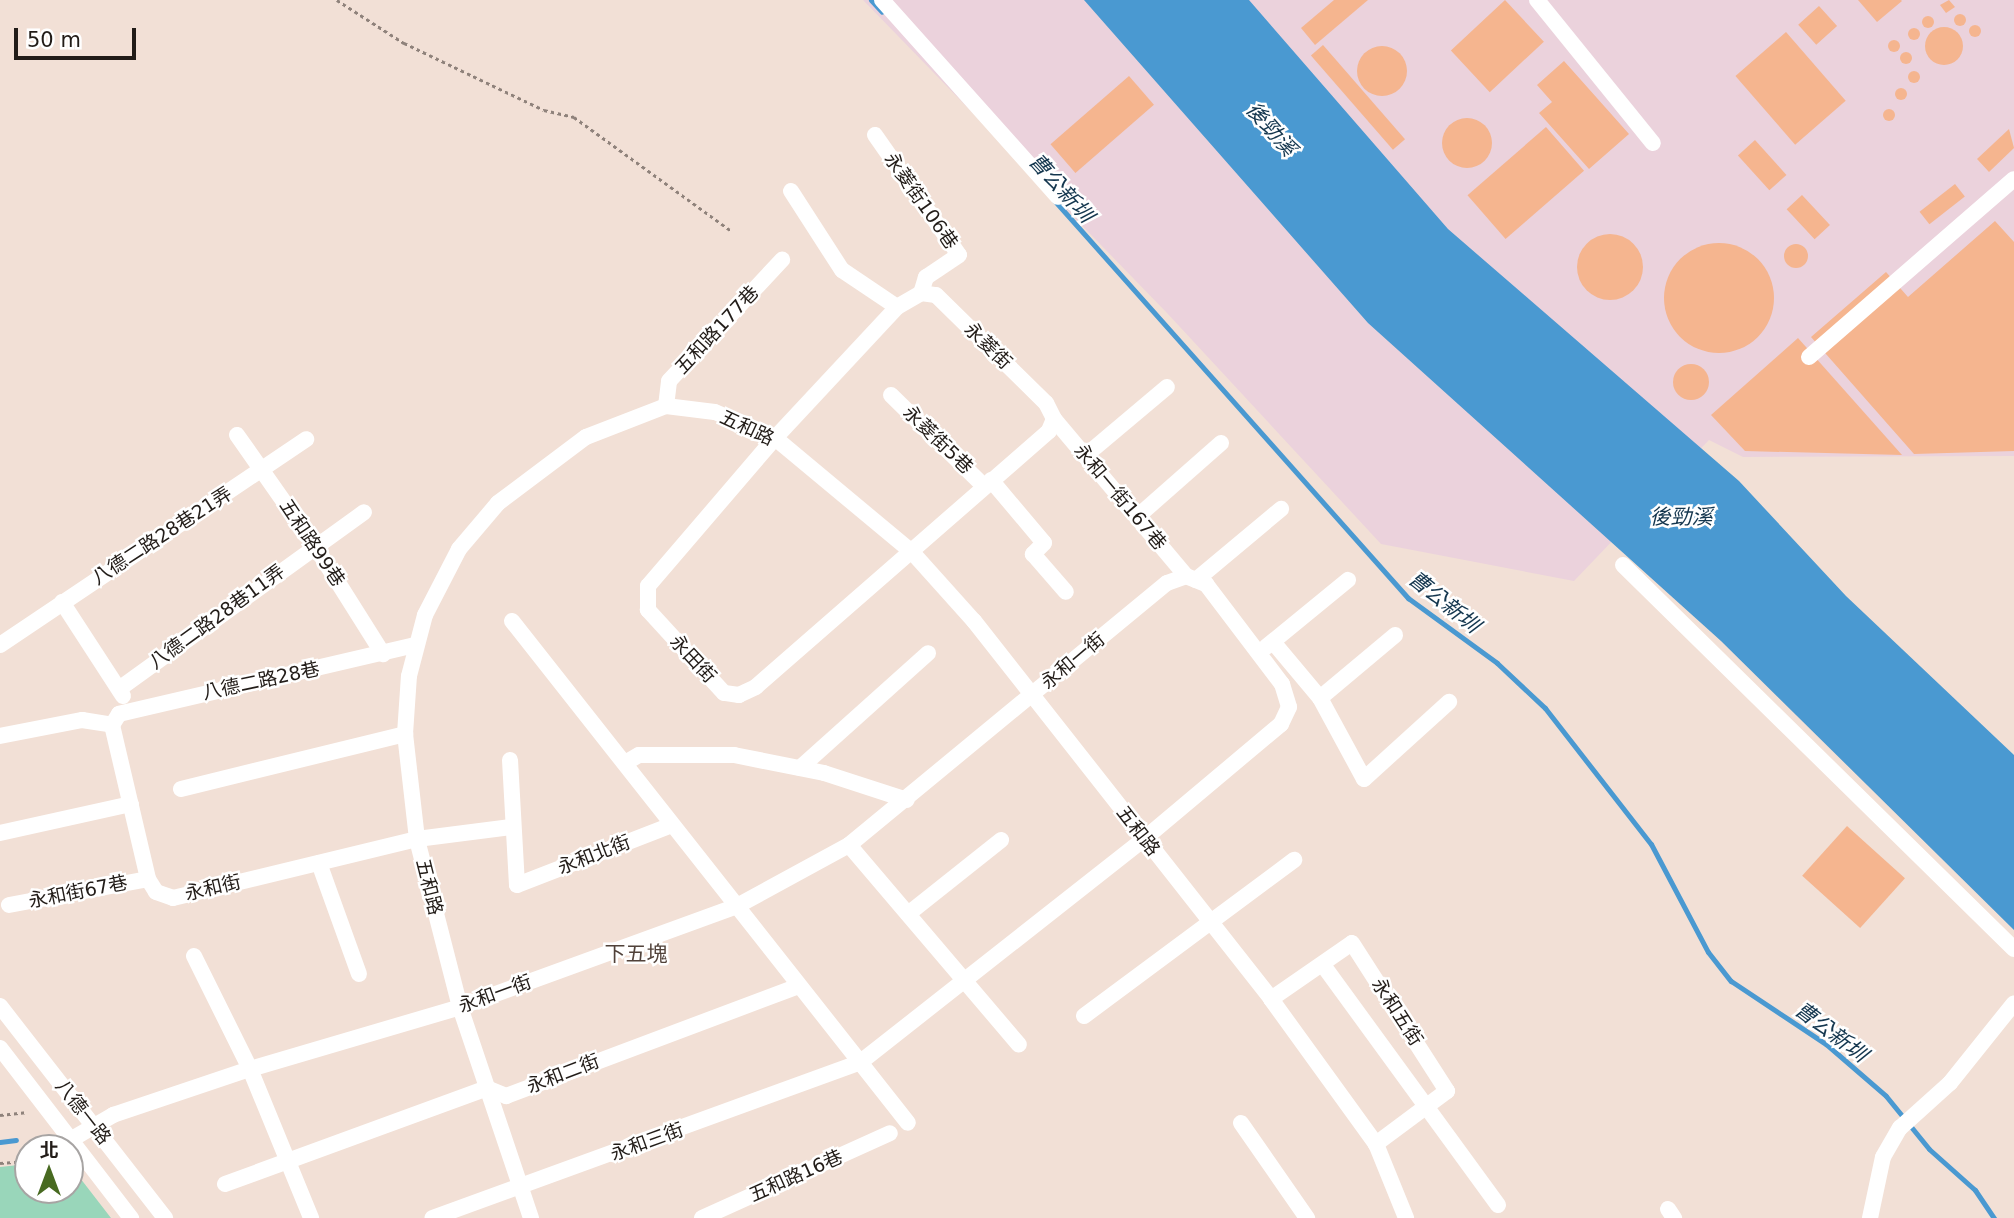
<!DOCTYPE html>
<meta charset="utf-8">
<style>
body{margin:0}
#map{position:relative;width:2014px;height:1218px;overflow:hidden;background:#f2e0d6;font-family:"DejaVu Sans","Noto Sans TC",sans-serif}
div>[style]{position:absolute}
.industrial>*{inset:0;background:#ebd2dc}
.green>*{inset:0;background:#99d6ba}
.water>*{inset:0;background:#4a99d1}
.stream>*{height:5px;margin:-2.5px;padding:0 2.5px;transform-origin:2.5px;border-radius:2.5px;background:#4a99d1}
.building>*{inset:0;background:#f5b58f;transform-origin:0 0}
.round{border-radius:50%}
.path>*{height:2.5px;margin-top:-1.25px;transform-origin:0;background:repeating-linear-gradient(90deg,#8f827b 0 3.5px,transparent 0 7px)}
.minor>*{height:16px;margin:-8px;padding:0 8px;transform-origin:8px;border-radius:8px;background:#fff}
span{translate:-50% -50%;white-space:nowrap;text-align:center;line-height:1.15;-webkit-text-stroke:5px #fff;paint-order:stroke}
.street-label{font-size:19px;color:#221c18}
.water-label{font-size:21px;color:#14364e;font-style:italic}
.neighbourhood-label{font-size:21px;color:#51423a}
.north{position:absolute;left:14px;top:1134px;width:70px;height:70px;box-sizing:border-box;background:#fff;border:2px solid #a7a4a3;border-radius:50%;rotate:0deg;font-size:19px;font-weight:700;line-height:28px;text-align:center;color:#221c18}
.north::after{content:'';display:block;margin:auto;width:24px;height:32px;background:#486a21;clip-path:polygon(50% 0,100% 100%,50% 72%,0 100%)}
.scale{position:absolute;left:14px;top:28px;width:122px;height:32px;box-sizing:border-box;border:4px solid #221c18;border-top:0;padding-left:9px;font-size:21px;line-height:24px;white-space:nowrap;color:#221c18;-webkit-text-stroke:5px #fff;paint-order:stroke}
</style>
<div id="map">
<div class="industrial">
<i style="clip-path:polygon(863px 0,2014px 0,2014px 456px,1743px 457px,1709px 440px,1574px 581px,1381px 544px,1167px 313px)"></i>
</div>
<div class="green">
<i style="clip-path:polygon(28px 1164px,28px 1190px,70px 1190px,70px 1165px,111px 1218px,0 1218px,0 1167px)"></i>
</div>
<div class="water">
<i style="clip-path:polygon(1084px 0,1249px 0,1448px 229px,1739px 481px,1846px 596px,2014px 755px,2014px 930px,1721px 641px,1368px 323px)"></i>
</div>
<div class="stream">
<i style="left:871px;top:0;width:16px;rotate:47deg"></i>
<i style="left:1054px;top:200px;width:533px;rotate:48.35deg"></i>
<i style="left:1408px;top:598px;width:110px;rotate:36.1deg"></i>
<i style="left:1497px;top:663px;width:66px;rotate:43.2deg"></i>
<i style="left:1545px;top:708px;width:172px;rotate:52.1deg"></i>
<i style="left:1651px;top:844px;width:122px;rotate:62.2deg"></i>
<i style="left:1708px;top:952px;width:37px;rotate:52deg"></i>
<i style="left:1731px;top:981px;width:114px;rotate:33.6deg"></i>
<i style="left:1826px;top:1044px;width:79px;rotate:40.9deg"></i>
<i style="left:1886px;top:1096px;width:68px;rotate:50.9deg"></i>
<i style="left:1929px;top:1149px;width:62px;rotate:41.7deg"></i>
<i style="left:1975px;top:1190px;width:34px;rotate:56deg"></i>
<i style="left:0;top:1142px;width:16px;rotate:-7deg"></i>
</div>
<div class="building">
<i style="clip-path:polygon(1334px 0,1368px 0,1315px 45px,1301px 28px)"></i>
<i style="left:1505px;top:0;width:57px;height:74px;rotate:47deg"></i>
<i style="clip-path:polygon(1858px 0,1901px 0,1902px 1px,1877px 22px)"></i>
<i style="clip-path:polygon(1949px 0,1955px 7px,1946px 13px,1940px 5px)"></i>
<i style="left:1819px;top:6px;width:27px;height:28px;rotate:48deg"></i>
<i class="round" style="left:1954px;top:14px;width:12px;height:12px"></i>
<i class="round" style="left:1922px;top:16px;width:12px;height:12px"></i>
<i class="round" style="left:1969px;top:25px;width:12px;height:12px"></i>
<i class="round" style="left:1925px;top:27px;width:38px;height:38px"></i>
<i class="round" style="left:1908px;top:28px;width:12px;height:12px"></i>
<i style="left:1786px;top:32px;width:91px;height:67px;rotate:49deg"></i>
<i class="round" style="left:1888px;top:40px;width:12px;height:12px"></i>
<i style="left:1323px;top:45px;width:125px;height:16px;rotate:49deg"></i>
<i class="round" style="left:1357px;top:46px;width:50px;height:50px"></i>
<i class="round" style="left:1900px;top:52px;width:12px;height:12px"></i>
<i style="clip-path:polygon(1564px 61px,1629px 134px,1589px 169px,1539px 113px,1552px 102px,1537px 85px)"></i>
<i class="round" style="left:1908px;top:71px;width:12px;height:12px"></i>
<i style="left:1129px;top:76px;width:38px;height:104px;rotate:49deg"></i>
<i class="round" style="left:1895px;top:88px;width:12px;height:12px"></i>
<i class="round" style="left:1883px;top:109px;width:12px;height:12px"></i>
<i class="round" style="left:1442px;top:118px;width:50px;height:50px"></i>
<i style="left:1546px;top:127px;width:58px;height:104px;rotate:49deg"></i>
<i style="clip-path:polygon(2009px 129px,2014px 148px,1989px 172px,1977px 159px)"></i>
<i style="left:1755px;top:140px;width:47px;height:23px;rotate:48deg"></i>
<i style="left:1955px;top:184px;width:16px;height:45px;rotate:52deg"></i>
<i style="left:1802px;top:195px;width:41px;height:21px;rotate:47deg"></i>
<i style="clip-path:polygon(1995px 221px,2014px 242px,2014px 451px,1914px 454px,1811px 337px,1886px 272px,1908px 297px)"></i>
<i class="round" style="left:1577px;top:234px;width:66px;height:66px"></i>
<i class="round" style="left:1664px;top:243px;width:110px;height:110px"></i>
<i class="round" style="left:1784px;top:244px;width:24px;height:24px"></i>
<i style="clip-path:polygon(1798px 338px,1902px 455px,1745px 451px,1711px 415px)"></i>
<i class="round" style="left:1673px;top:364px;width:36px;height:36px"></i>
<i style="left:1847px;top:826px;width:78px;height:67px;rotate:42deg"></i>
</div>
<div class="path">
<i style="left:337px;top:0;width:80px;rotate:32.7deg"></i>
<i style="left:404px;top:43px;width:155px;rotate:25.6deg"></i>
<i style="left:544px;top:110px;width:31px;rotate:13deg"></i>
<i style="left:574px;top:117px;width:193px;rotate:35.9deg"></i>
<i style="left:0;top:1115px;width:28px;rotate:-6deg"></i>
<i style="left:0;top:1163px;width:28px;rotate:-4deg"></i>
</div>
<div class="minor">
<i style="left:882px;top:0;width:264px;rotate:48.2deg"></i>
<i style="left:1537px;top:0;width:184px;rotate:51deg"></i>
<i style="left:875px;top:135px;width:146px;rotate:55deg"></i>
<i style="left:959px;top:255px;width:40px;rotate:146deg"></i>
<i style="left:926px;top:277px;width:17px;rotate:107deg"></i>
<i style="left:791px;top:191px;width:94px;rotate:57.2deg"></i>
<i style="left:842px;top:270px;width:66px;rotate:33.9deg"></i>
<i style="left:921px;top:293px;width:15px;rotate:8deg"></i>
<i style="left:936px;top:295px;width:154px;rotate:44.5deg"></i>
<i style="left:1046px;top:403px;width:18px;rotate:63deg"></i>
<i style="left:1054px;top:419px;width:13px;rotate:113deg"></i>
<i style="left:1049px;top:431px;width:389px;rotate:138.9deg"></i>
<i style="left:756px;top:687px;width:19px;rotate:155deg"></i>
<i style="left:739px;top:695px;width:15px;rotate:-172deg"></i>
<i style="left:724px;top:693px;width:113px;rotate:-132.5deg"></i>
<i style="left:648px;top:610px;width:24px;rotate:-90deg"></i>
<i style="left:648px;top:586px;width:195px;rotate:-49.4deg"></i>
<i style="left:775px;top:438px;width:179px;rotate:-47deg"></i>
<i style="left:897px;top:307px;width:28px;rotate:-30deg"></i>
<i style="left:1809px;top:357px;width:271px;rotate:-41deg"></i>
<i style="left:891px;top:395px;width:130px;rotate:44.4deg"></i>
<i style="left:666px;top:406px;width:25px;rotate:-83deg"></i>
<i style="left:669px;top:381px;width:166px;rotate:-47deg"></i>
<i style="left:1054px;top:419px;width:205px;rotate:49.9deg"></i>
<i style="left:237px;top:435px;width:136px;rotate:54.9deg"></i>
<i style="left:315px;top:546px;width:128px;rotate:57.8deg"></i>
<i style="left:1085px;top:456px;width:107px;rotate:-40.1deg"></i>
<i style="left:991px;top:480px;width:82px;rotate:49.9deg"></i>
<i style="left:1044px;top:543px;width:16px;rotate:135deg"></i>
<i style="left:1033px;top:554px;width:50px;rotate:49deg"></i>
<i style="left:1137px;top:517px;width:112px;rotate:-41.4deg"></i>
<i style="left:1623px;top:565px;width:548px;rotate:44.48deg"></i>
<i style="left:1196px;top:580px;width:111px;rotate:-39.9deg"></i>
<i style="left:62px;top:602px;width:112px;rotate:57deg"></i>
<i style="left:512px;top:621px;width:639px;rotate:51.73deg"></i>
<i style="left:1273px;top:642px;width:73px;rotate:50deg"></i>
<i style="left:1320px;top:698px;width:92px;rotate:61.5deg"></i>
<i style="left:1364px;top:779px;width:115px;rotate:-42.2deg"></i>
<i style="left:0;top:645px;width:369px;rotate:-33.9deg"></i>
<i style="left:415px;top:645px;width:304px;rotate:166.9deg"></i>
<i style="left:119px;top:714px;width:13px;rotate:122deg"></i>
<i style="left:112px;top:725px;width:158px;rotate:76.8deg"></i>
<i style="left:148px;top:879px;width:15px;rotate:58deg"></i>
<i style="left:156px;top:892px;width:18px;rotate:19deg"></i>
<i style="left:173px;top:898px;width:251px;rotate:-13.6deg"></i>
<i style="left:417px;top:839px;width:95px;rotate:-7.3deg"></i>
<i style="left:1266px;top:647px;width:106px;rotate:-39.3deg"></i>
<i style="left:119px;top:689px;width:302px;rotate:-35.8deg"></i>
<i style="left:1320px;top:698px;width:98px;rotate:-40deg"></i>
<i style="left:0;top:736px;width:84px;rotate:-11deg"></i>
<i style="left:82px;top:720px;width:30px;rotate:9deg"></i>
<i style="left:510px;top:760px;width:125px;rotate:86.8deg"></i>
<i style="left:517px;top:885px;width:166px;rotate:-21.2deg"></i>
<i style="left:625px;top:763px;width:16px;rotate:-30deg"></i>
<i style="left:639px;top:755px;width:95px"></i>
<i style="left:734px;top:755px;width:92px;rotate:11.3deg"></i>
<i style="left:824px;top:773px;width:87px;rotate:18deg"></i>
<i style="left:800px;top:768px;width:172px;rotate:-41.9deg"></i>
<i style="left:181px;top:789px;width:231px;rotate:-13.8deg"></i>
<i style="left:0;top:833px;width:134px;rotate:-12.5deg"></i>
<i style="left:849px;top:845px;width:262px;rotate:49.6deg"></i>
<i style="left:319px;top:863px;width:118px;rotate:70.2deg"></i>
<i style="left:9px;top:905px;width:141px;rotate:-10.6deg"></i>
<i style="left:908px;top:914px;width:119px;rotate:-38.5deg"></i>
<i style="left:194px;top:956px;width:126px;rotate:63.6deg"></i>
<i style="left:250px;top:1069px;width:161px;rotate:67.7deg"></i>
<i style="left:1323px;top:965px;width:297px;rotate:53.9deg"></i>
<i style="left:1271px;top:999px;width:98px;rotate:-34.7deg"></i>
<i style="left:1352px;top:943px;width:176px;rotate:57.3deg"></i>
<i style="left:1447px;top:1091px;width:89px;rotate:143.3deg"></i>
<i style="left:0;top:1006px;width:269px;rotate:52.1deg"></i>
<i style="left:1084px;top:1016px;width:262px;rotate:-36.6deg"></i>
<i style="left:0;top:1048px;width:215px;rotate:52.4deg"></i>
<i style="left:1241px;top:1123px;width:116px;rotate:55.2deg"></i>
<i style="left:72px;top:1139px;width:48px;rotate:-30.3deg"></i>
<i style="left:113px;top:1115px;width:145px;rotate:-18.6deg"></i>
<i style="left:250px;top:1069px;width:219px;rotate:-16.4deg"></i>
<i style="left:460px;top:1007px;width:295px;rotate:-20deg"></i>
<i style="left:737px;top:906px;width:128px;rotate:-28.6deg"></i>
<i style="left:849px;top:845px;width:412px;rotate:-39.5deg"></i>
<i style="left:1167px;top:583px;width:20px;rotate:-20deg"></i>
<i style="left:1186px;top:576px;width:22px;rotate:22deg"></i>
<i style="left:1206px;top:584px;width:126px;rotate:52.8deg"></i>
<i style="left:1282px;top:684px;width:24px;rotate:73deg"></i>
<i style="left:1289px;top:707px;width:19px;rotate:115deg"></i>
<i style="left:1281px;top:724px;width:179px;rotate:140deg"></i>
<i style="left:1144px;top:839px;width:360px;rotate:141.8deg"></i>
<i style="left:861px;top:1062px;width:456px;rotate:160deg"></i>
<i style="left:225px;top:1184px;width:279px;rotate:-20.1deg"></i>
<i style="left:487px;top:1088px;width:21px;rotate:23deg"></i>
<i style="left:506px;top:1096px;width:312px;rotate:-20.6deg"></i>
<i style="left:1668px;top:1209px;width:11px;rotate:56deg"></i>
<i style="left:531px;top:1218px;width:223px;rotate:-108.6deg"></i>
<i style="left:460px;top:1007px;width:173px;rotate:-104.4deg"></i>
<i style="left:417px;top:839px;width:106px;rotate:-96.5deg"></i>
<i style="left:405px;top:734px;width:58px;rotate:-86.1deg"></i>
<i style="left:409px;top:676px;width:63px;rotate:-75.3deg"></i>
<i style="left:425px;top:615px;width:74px;rotate:-62.7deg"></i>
<i style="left:459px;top:549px;width:60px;rotate:-49.7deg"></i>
<i style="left:498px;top:503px;width:110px;rotate:-36.9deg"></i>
<i style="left:586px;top:437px;width:86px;rotate:-21.2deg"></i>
<i style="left:666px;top:406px;width:49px;rotate:7deg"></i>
<i style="left:715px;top:412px;width:65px;rotate:23.4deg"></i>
<i style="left:775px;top:438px;width:178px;rotate:39.8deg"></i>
<i style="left:912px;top:552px;width:93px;rotate:48.1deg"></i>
<i style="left:974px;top:621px;width:481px;rotate:51.8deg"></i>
<i style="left:1271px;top:999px;width:179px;rotate:54.1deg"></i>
<i style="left:1376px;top:1144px;width:80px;rotate:67.9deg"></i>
<i style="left:702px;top:1218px;width:206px;rotate:-24.3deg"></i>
<i style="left:1870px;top:1218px;width:62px;rotate:-78deg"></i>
<i style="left:1883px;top:1157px;width:34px;rotate:-60deg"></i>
<i style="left:1900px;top:1128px;width:67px;rotate:-42deg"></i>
<i style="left:1950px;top:1083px;width:102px;rotate:-51.3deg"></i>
</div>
<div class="street-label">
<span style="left:921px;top:201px;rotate:55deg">永菱街106巷</span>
<span style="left:717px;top:330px;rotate:-47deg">五和路177巷</span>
<span style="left:988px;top:346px;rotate:44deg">永菱街</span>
<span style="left:747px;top:428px;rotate:25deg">五和路</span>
<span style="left:938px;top:440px;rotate:44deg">永菱街5巷</span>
<span style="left:1120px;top:497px;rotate:50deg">永和一街167巷</span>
<span style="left:162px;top:536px;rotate:-33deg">八德二路28巷21弄</span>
<span style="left:312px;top:543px;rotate:56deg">五和路99巷</span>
<span style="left:217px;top:617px;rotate:-36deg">八德二路28巷11弄</span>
<span style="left:693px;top:659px;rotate:47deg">永田街</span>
<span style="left:1073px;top:661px;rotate:-40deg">永和一街</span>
<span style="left:261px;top:681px;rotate:-12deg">八德二路28巷</span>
<span style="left:1138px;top:831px;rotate:52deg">五和路</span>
<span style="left:594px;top:855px;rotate:-21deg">永和北街</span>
<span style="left:429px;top:887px;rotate:76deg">五和路</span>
<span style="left:213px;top:888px;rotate:-13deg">永和街</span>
<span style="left:78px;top:892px;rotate:-11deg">永和街67巷</span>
<span style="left:495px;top:994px;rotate:-20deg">永和一街</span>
<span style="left:1397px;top:1012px;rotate:57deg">永和五街</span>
<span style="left:563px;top:1074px;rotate:-21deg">永和二街</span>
<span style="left:83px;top:1112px;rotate:52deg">八德一路</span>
<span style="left:647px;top:1142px;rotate:-20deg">永和三街</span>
<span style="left:796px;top:1176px;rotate:-24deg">五和路16巷</span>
</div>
<div class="water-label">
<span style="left:1271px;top:129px;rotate:49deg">後勁溪</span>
<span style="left:1061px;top:188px;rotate:48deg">曹公新圳</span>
<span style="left:1681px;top:517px">後勁溪</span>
<span style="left:1444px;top:602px;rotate:39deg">曹公新圳</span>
<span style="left:1831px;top:1032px;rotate:37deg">曹公新圳</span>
</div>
<div class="neighbourhood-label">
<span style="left:636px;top:954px">下五塊</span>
</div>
<div class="north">北</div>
<div class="scale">50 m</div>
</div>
